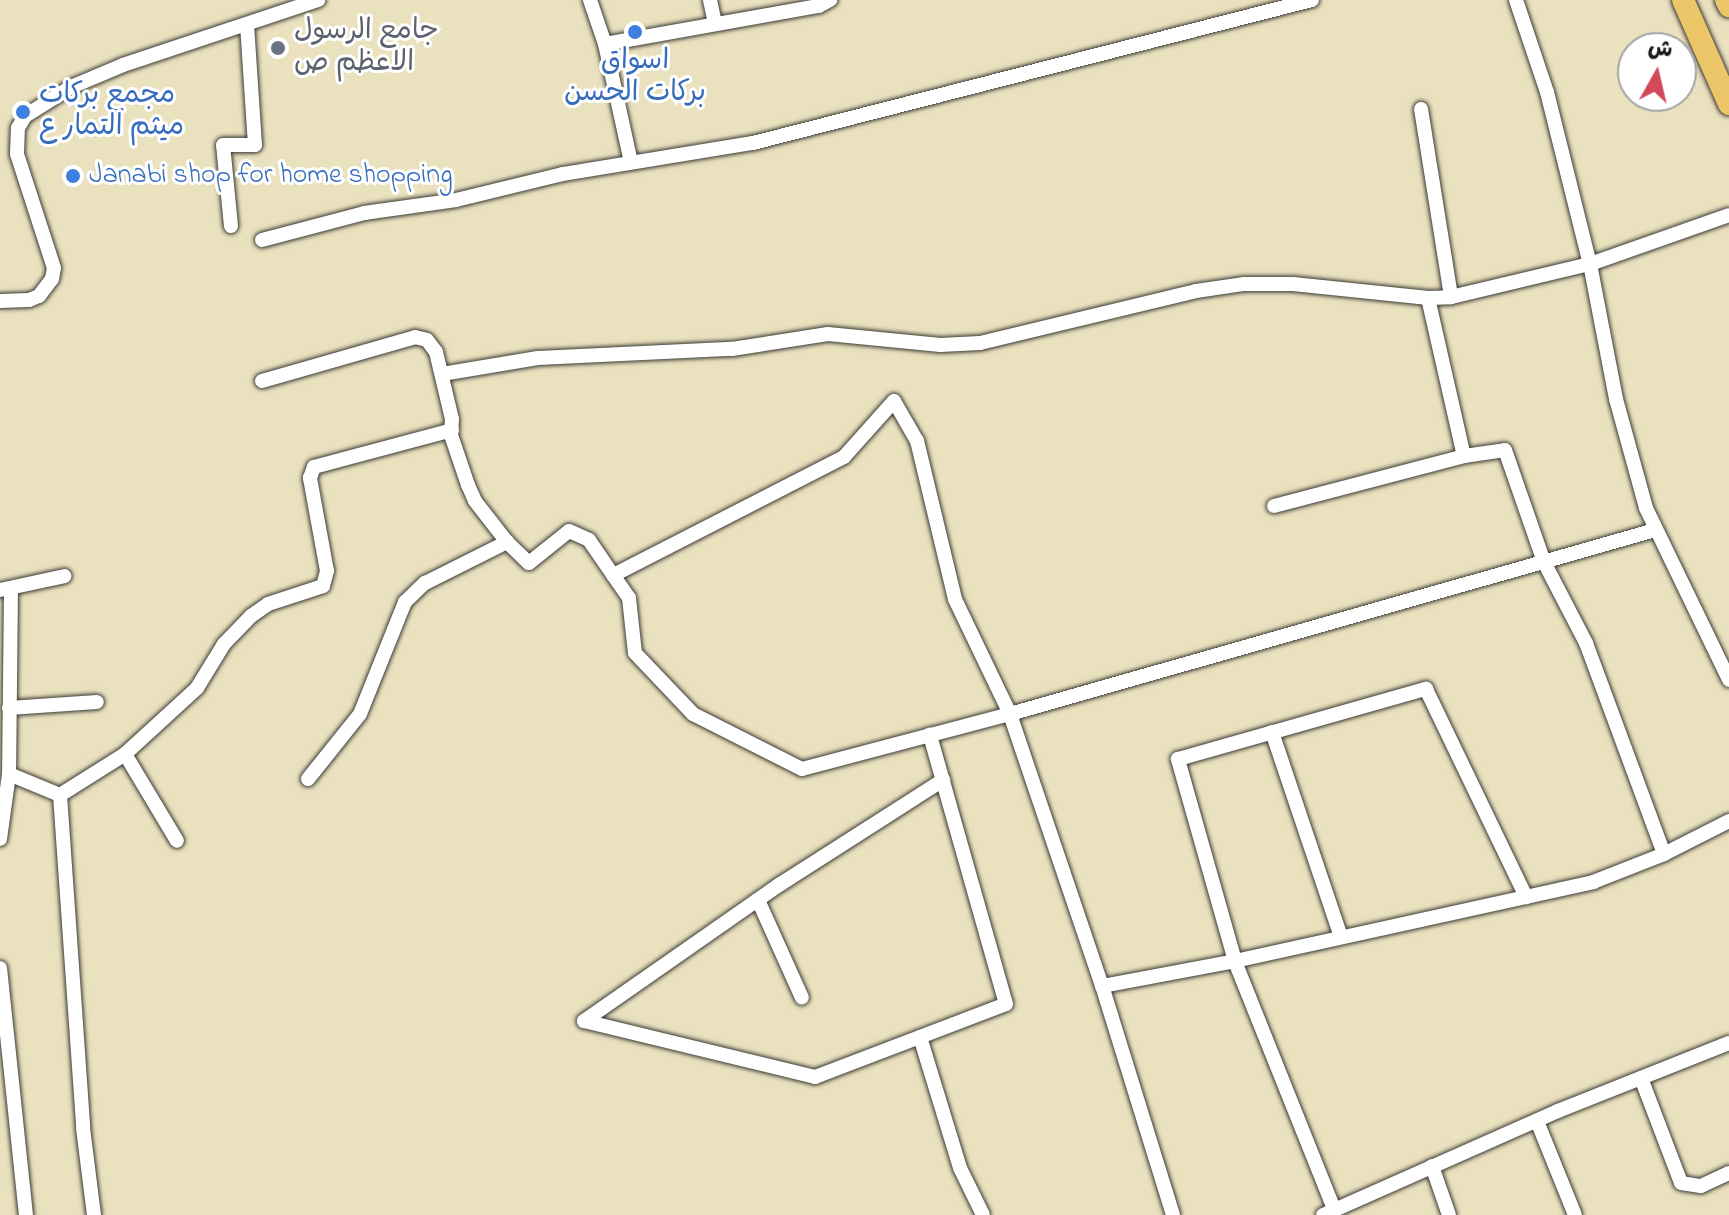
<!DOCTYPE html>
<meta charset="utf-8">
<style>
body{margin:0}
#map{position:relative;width:1729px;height:1215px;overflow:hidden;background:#eae1bf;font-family:"Indie Flower","Playpen Sans Arabic",sans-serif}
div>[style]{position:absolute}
.roads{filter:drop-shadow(0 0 2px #3b3a34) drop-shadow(0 0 2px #3b3a34)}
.street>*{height:14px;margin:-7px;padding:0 7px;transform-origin:7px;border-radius:7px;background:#fff}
.primary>*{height:22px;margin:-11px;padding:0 11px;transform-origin:11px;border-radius:11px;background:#edc569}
.dots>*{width:22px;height:22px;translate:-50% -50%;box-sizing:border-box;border:4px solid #fff;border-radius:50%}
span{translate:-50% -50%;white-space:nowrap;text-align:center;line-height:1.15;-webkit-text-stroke:6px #fff;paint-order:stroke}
.worship-label{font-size:28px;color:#5b616d}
.left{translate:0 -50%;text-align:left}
.shop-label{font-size:28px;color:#366cbe}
.north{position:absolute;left:1617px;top:32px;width:80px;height:80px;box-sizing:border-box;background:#fff;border:2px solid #a4a4a4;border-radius:50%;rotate:8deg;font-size:22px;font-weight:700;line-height:32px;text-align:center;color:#1c1c1c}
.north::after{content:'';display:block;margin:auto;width:28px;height:36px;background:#d1495b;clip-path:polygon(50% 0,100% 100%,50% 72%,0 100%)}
</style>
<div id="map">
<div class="roads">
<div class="street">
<i style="left:590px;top:0;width:46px;rotate:71.2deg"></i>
<i style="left:605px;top:44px;width:121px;rotate:77.6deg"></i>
<i style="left:710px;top:0;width:24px;rotate:78deg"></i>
<i style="left:1516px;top:0;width:97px;rotate:71.4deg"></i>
<i style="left:1547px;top:92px;width:177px;rotate:76deg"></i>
<i style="left:1590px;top:264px;width:137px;rotate:79.1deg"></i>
<i style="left:1616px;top:399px;width:113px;rotate:74.6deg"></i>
<i style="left:1646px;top:508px;width:191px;rotate:64.2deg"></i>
<i style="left:605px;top:44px;width:217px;rotate:-10.1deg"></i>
<i style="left:819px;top:6px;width:13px;rotate:-29deg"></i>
<i style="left:1421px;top:109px;width:190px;rotate:80.9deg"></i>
<i style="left:231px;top:226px;width:81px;rotate:-95.6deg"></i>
<i style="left:223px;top:145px;width:32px"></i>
<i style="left:255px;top:145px;width:120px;rotate:-93.8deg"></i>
<i style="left:262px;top:240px;width:106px;rotate:-14.8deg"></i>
<i style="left:364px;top:213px;width:93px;rotate:-8deg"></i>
<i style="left:456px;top:200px;width:110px;rotate:-13.7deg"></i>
<i style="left:563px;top:174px;width:193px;rotate:-9.3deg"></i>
<i style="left:753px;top:143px;width:577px;rotate:-14.35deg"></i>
<i style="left:1428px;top:298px;width:162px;rotate:77.2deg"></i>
<i style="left:1464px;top:456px;width:41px;rotate:-8.3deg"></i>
<i style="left:1505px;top:450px;width:119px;rotate:70.8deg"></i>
<i style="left:1544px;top:562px;width:91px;rotate:62.6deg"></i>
<i style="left:1586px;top:643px;width:225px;rotate:69.7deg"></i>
<i style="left:0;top:301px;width:29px;rotate:-2deg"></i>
<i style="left:29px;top:300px;width:11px;rotate:-22deg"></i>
<i style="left:39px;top:296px;width:21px;rotate:-53deg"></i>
<i style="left:52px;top:279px;width:11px;rotate:-80deg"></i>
<i style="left:54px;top:268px;width:120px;rotate:-108deg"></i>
<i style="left:17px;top:154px;width:26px;rotate:-88deg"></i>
<i style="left:18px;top:128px;width:14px;rotate:-60deg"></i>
<i style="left:25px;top:116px;width:54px;rotate:-32.2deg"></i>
<i style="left:71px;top:87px;width:56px;rotate:-22.9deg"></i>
<i style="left:123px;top:65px;width:206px;rotate:-18.4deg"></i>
<i style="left:442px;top:374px;width:97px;rotate:-9.5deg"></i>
<i style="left:538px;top:358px;width:194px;rotate:-2.7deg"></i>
<i style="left:732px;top:349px;width:97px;rotate:-8.9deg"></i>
<i style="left:828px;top:334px;width:113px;rotate:5.6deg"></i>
<i style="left:940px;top:345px;width:40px;rotate:-2.9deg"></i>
<i style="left:980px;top:343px;width:222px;rotate:-13.5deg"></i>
<i style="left:1196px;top:291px;width:49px;rotate:-8.3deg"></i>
<i style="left:1244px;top:284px;width:49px"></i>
<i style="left:1293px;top:284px;width:136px;rotate:5.9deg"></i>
<i style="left:1428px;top:298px;width:23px;rotate:-2deg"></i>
<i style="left:1451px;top:297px;width:143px;rotate:-13.4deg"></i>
<i style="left:1590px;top:264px;width:147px;rotate:-19.4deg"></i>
<i style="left:262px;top:381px;width:159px;rotate:-16deg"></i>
<i style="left:415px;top:337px;width:12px;rotate:14deg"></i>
<i style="left:427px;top:340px;width:15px;rotate:53deg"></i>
<i style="left:436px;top:352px;width:69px;rotate:76.6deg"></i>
<i style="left:452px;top:419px;width:16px;rotate:94deg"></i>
<i style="left:451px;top:435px;width:53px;rotate:71.2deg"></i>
<i style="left:468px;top:485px;width:17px;rotate:66deg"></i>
<i style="left:475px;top:501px;width:52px;rotate:52deg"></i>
<i style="left:507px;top:542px;width:30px;rotate:44deg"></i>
<i style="left:529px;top:563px;width:51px;rotate:-38.7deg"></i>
<i style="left:569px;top:531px;width:22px;rotate:24deg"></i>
<i style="left:589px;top:540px;width:42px;rotate:55.6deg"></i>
<i style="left:613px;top:575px;width:28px;rotate:55deg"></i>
<i style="left:629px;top:598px;width:55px;rotate:83.8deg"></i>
<i style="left:635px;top:653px;width:84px;rotate:46.4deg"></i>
<i style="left:693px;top:714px;width:122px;rotate:26.8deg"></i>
<i style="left:802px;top:769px;width:215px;rotate:-14.8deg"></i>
<i style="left:1010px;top:714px;width:127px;rotate:-115.6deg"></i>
<i style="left:955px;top:599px;width:163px;rotate:-103.5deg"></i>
<i style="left:917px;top:441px;width:46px;rotate:-119.9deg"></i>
<i style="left:894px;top:401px;width:75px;rotate:131.8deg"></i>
<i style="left:844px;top:457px;width:259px;rotate:152.9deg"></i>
<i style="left:1274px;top:506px;width:196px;rotate:-14.7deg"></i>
<i style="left:11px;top:588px;width:186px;rotate:90.6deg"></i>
<i style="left:9px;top:774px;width:55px;rotate:22.4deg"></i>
<i style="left:60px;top:795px;width:77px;rotate:-32.2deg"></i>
<i style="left:125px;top:754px;width:98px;rotate:-42.5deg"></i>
<i style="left:197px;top:688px;width:52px;rotate:-58.5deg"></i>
<i style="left:224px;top:644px;width:39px;rotate:-46deg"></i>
<i style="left:251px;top:616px;width:21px;rotate:-35deg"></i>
<i style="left:268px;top:604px;width:58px;rotate:-18.1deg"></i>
<i style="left:323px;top:586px;width:16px;rotate:-75deg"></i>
<i style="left:327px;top:571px;width:95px;rotate:-100.4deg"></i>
<i style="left:310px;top:478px;width:12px;rotate:-70deg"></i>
<i style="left:314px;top:467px;width:143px;rotate:-15deg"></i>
<i style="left:0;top:590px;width:66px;rotate:-12.2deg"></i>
<i style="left:9px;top:708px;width:88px;rotate:-3.9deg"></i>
<i style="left:1272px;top:732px;width:216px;rotate:71.4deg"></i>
<i style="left:125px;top:754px;width:101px;rotate:59.1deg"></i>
<i style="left:308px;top:779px;width:83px;rotate:-51.3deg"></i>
<i style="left:360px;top:714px;width:121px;rotate:-68.1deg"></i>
<i style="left:405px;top:602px;width:28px;rotate:-44deg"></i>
<i style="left:425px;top:583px;width:92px;rotate:-26.6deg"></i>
<i style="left:60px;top:795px;width:334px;rotate:86deg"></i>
<i style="left:83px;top:1128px;width:88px;rotate:82.8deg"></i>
<i style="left:0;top:839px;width:66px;rotate:-82.1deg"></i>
<i style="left:758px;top:900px;width:107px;rotate:65.8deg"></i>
<i style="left:0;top:968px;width:248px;rotate:84deg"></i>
<i style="left:1102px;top:986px;width:135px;rotate:-10.6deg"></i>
<i style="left:1235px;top:961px;width:367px;rotate:-12.4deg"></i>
<i style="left:1593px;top:882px;width:76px;rotate:-21.5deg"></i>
<i style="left:1664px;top:854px;width:73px;rotate:-26.9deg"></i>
<i style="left:584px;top:1021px;width:238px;rotate:13.6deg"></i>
<i style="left:815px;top:1077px;width:204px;rotate:-20.9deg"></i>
<i style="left:1006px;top:1004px;width:280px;rotate:-105.8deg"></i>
<i style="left:584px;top:1021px;width:238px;rotate:-34.9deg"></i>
<i style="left:779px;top:885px;width:195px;rotate:-32.6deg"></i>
<i style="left:920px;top:1037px;width:137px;rotate:73deg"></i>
<i style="left:960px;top:1168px;width:52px;rotate:63.9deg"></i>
<i style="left:1641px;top:1078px;width:112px;rotate:69.1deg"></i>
<i style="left:1681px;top:1183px;width:20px;rotate:9deg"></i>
<i style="left:1701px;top:1186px;width:31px;rotate:-25deg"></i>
<i style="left:1537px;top:1121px;width:101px;rotate:68deg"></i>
<i style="left:1432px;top:1166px;width:52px;rotate:70.9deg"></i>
<i style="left:1334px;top:1209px;width:267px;rotate:-111.8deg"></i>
<i style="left:1235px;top:961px;width:210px;rotate:-105.8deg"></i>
<i style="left:1178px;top:759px;width:258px;rotate:-15.8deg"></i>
<i style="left:1426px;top:689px;width:231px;rotate:64.3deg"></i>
<i style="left:1173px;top:1215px;width:240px;rotate:-107.2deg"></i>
<i style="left:1102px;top:986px;width:287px;rotate:-108.7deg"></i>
<i style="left:1010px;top:714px;width:671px;rotate:-15.92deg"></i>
<i style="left:1323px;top:1215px;width:257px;rotate:-23.9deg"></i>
<i style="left:1558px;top:1111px;width:184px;rotate:-21.7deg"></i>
</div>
<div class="primary">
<i style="left:1683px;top:0;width:114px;rotate:66.1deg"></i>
<i style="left:1726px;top:0;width:7px;rotate:63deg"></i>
</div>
</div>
<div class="dots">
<i style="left:635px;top:32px;background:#3f7fe0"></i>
<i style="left:278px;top:48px;background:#6b7280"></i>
<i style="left:23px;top:112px;background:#3f7fe0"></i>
<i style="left:73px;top:176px;background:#3f7fe0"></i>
</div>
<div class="worship-label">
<span class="left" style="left:294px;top:48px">جامع الرسول<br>الاعظم ص</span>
</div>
<div class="shop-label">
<span style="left:635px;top:78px">اسواق<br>بركات الحسن</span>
<span class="left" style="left:39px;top:112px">مجمع بركات<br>ميثم التمار ع</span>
<span class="left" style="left:89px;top:176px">Janabi shop for home shopping</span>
</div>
<div class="north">ش</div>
</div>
